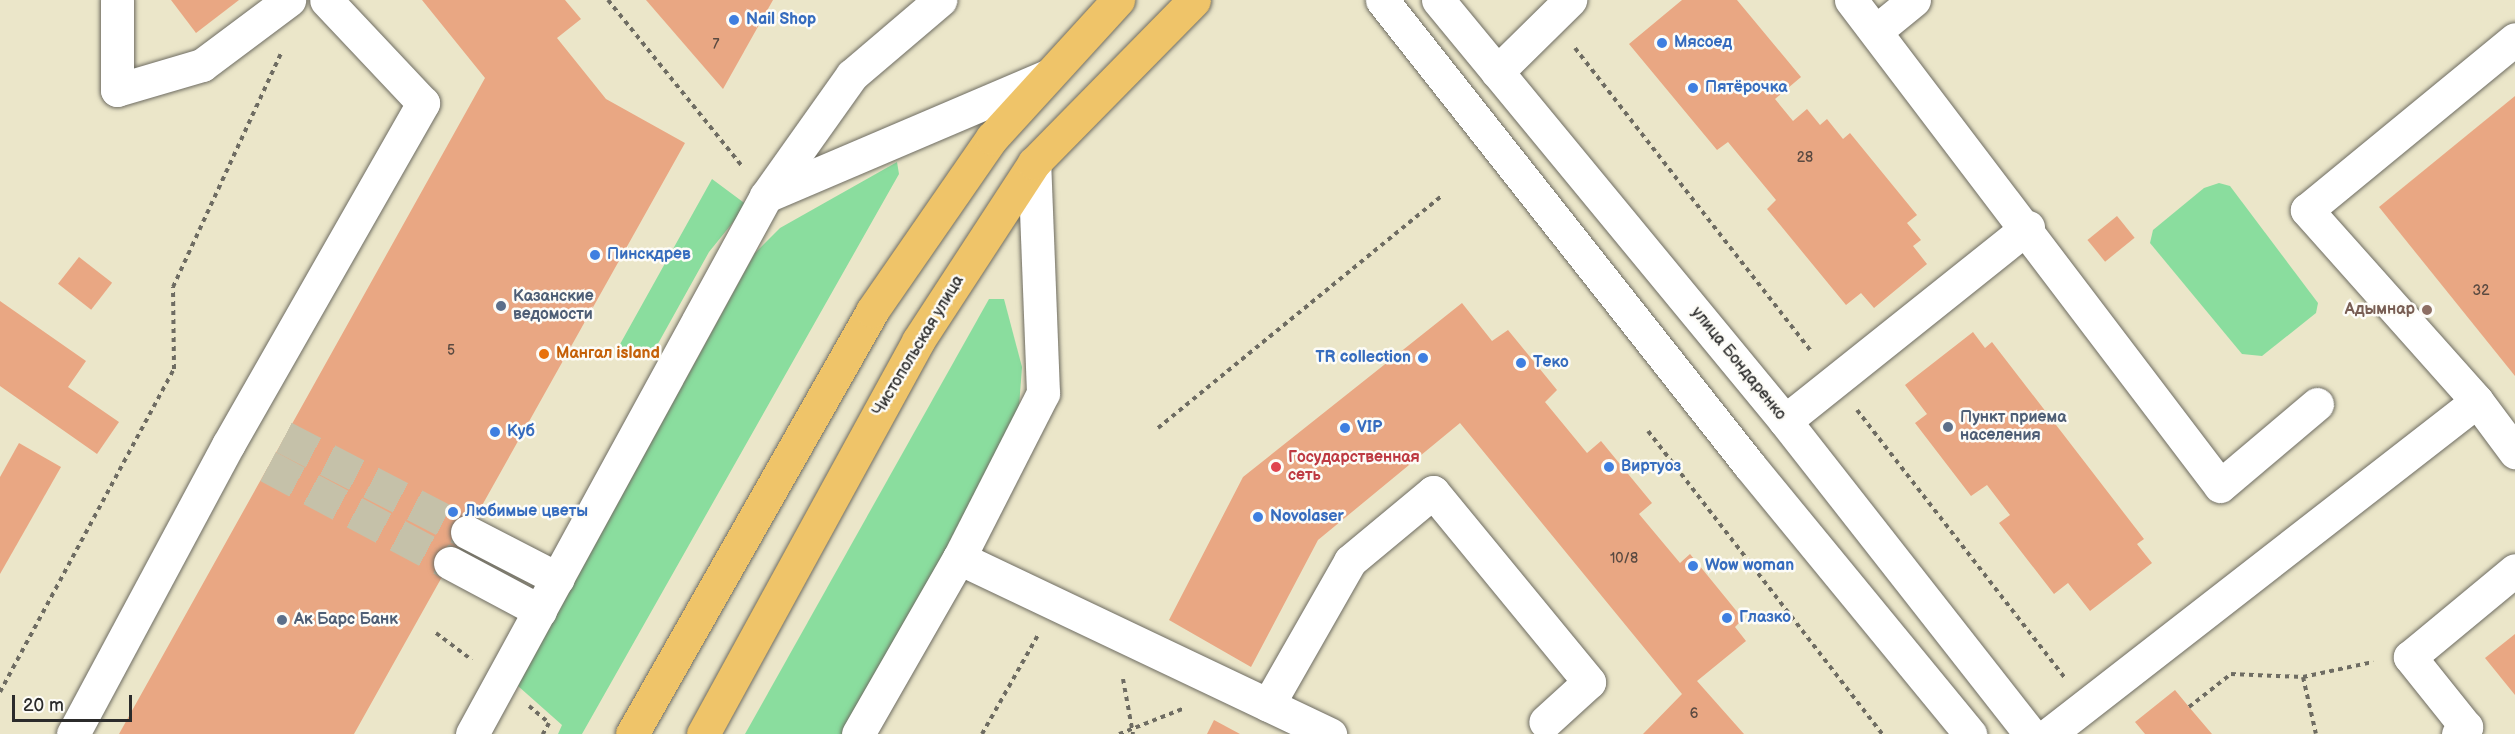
<!DOCTYPE html>
<meta charset="utf-8">
<style>
body{margin:0}
#map{position:relative;width:2515px;height:734px;overflow:hidden;background:#ebe6c9;font-family:"Balsamiq Sans",sans-serif}
div>[style]{position:absolute}
.green>*{inset:0;background:#8add9e}
.building>*{inset:0;background:#e9a783;transform-origin:0 0}
.minor-tunnel>*{height:33px;margin-top:-16.5px;transform-origin:0;background:repeating-linear-gradient(90deg,#c5c1a9 0 33px,transparent 0 49px)}
.path>*{height:4px;margin-top:-2px;transform-origin:0;background:repeating-linear-gradient(90deg,#6e6c62 0 4.5px,transparent 0 9px)}
.roads{filter:drop-shadow(0 0 2px #6e6c62) drop-shadow(0 0 2px #6e6c62)}
.minor>*{height:33px;margin:-16.5px;padding:0 16.5px;transform-origin:16.5px;border-radius:16.5px;background:#fff}
.major>*{height:33px;margin:-16.5px;padding:0 16.5px;transform-origin:16.5px;border-radius:16.5px;background:#efc469}
.dots>*{width:16px;height:16px;translate:-50% -50%;box-sizing:border-box;border:3px solid #fdfcf7;border-radius:50%}
span{translate:-50% -50%;white-space:nowrap;text-align:center;line-height:1.15;-webkit-text-stroke:5px #fdfcf7;paint-order:stroke}
.number-label{font-size:14px;color:#5a4a41}
.number-label span{-webkit-text-stroke-width:0}
.shop-label{font-size:16px;color:#366cbe;font-weight:700}
.left{translate:0 -50%;text-align:left}
.right{translate:-100% -50%;text-align:right}
.service-label{font-size:16px;color:#4e5e75;font-weight:700}
.education-label{font-size:16px;color:#785e54;font-weight:700}
.street-label{font-size:16px;color:#2b2b2b}
.food-label{font-size:16px;color:#c56008;font-weight:700}
.health-label{font-size:16px;color:#be3a42;font-weight:700}
.scale{position:absolute;left:12px;top:695px;width:120px;height:27px;box-sizing:border-box;border:3px solid #2b2b2b;border-top:0;padding-left:8px;font-size:18px;line-height:21px;white-space:nowrap;color:#2b2b2b;-webkit-text-stroke:4px #fdfcf7;paint-order:stroke}
</style>
<div id="map">
<div class="green">
<i style="clip-path:polygon(897px 162px,899px 174px,582px 734px,558px 734px,562px 725px,518px 686px,755px 253px,780px 228px)"></i>
<i style="clip-path:polygon(712px 179px,747px 205px,709px 252px,650px 358px,619px 346px)"></i>
<i style="clip-path:polygon(2219px 183px,2230px 186px,2318px 303px,2316px 313px,2262px 356px,2242px 354px,2150px 243px,2153px 230px,2204px 188px)"></i>
<i style="clip-path:polygon(989px 299px,1004px 299px,1022px 367px,1018px 420px,846px 734px,745px 734px)"></i>
</div>
<div class="building">
<i style="clip-path:polygon(171px 0,239px 0,196px 33px)"></i>
<i style="clip-path:polygon(422px 0,565px 0,581px 19px,557px 38px,606px 99px,685px 143px,354px 734px,119px 734px,485px 78px)"></i>
<i style="clip-path:polygon(646px 0,773px 0,723px 89px)"></i>
<i style="clip-path:polygon(1682px 0,1737px 0,1801px 77px,1775px 99px,1793px 121px,1807px 109px,1820px 125px,1827px 119px,1843px 139px,1850px 133px,1917px 215px,1907px 223px,1921px 240px,1913px 246px,1927px 264px,1874px 308px,1861px 293px,1846px 305px,1767px 209px,1776px 200px,1728px 142px,1717px 150px,1629px 44px)"></i>
<i style="clip-path:polygon(2515px 96px,2515px 376px,2379px 207px)"></i>
<i style="left:2117px;top:216px;width:28px;height:38px;rotate:51deg"></i>
<i style="left:79px;top:257px;width:42px;height:34px;rotate:38deg"></i>
<i style="clip-path:polygon(0 301px,86px 361px,68px 387px,119px 422px,97px 454px,0 386px)"></i>
<i style="clip-path:polygon(1462px 303px,1492px 341px,1508px 330px,1557px 390px,1545px 402px,1587px 453px,1601px 441px,1652px 503px,1639px 514px,1680px 563px,1690px 554px,1743px 619px,1735px 627px,1746px 641px,1697px 681px,1744px 734px,1643px 734px,1682px 694px,1460px 423px,1318px 540px,1251px 667px,1169px 620px,1243px 477px)"></i>
<i style="clip-path:polygon(1973px 332px,1985px 348px,1992px 342px,2144px 539px,2137px 544px,2152px 563px,2090px 611px,2068px 583px,2054px 594px,1999px 523px,2010px 515px,1987px 485px,1971px 496px,1915px 423px,1927px 414px,1905px 385px)"></i>
<i style="clip-path:polygon(19px 443px,61px 467px,0 574px,0 477px)"></i>
<i style="clip-path:polygon(2515px 634px,2515px 695px,2485px 658px)"></i>
<i style="clip-path:polygon(2175px 690px,2189px 707px,2212px 734px,2145px 734px,2135px 722px)"></i>
<i style="clip-path:polygon(1214px 720px,1240px 734px,1207px 734px)"></i>
</div>
<div class="minor-tunnel">
<i style="left:284px;top:437px;width:206px;rotate:27.4deg"></i>
<i style="left:268px;top:466px;width:206px;rotate:28.1deg"></i>
</div>
<div class="path">
<i style="left:608px;top:0;width:212px;rotate:51.1deg"></i>
<i style="left:1575px;top:48px;width:385px;rotate:52.1deg"></i>
<i style="left:1857px;top:410px;width:338px;rotate:52.2deg"></i>
<i style="left:1158px;top:428px;width:366px;rotate:-39.3deg"></i>
<i style="left:1648px;top:431px;width:383px;rotate:52.3deg"></i>
<i style="left:436px;top:633px;width:45px;rotate:36.9deg"></i>
<i style="left:2303px;top:677px;width:58px;rotate:77.2deg"></i>
<i style="left:1123px;top:679px;width:56px;rotate:79.7deg"></i>
<i style="left:0;top:692px;width:367px;rotate:-61.7deg"></i>
<i style="left:174px;top:369px;width:82px;rotate:-90.7deg"></i>
<i style="left:173px;top:287px;width:258px;rotate:-65.2deg"></i>
<i style="left:529px;top:706px;width:26px;rotate:40deg"></i>
<i style="left:549px;top:723px;width:13px;rotate:119deg"></i>
<i style="left:2189px;top:707px;width:53px;rotate:-38.2deg"></i>
<i style="left:2231px;top:674px;width:72px;rotate:2.4deg"></i>
<i style="left:2303px;top:677px;width:72px;rotate:-12.1deg"></i>
<i style="left:982px;top:734px;width:114px;rotate:-60.5deg"></i>
<i style="left:1119px;top:734px;width:71px;rotate:-21.5deg"></i>
</div>
<div class="roads">
<div class="minor">
<i style="left:117px;top:0;width:90px;rotate:90deg"></i>
<i style="left:117px;top:90px;width:89px;rotate:-16.4deg"></i>
<i style="left:202px;top:65px;width:109px;rotate:-36.8deg"></i>
<i style="left:1382px;top:0;width:594px;rotate:51.7deg"></i>
<i style="left:1750px;top:466px;width:347px;rotate:50.6deg"></i>
<i style="left:1438px;top:0;width:546px;rotate:50.5deg"></i>
<i style="left:1785px;top:421px;width:397px;rotate:51.9deg"></i>
<i style="left:1851px;top:0;width:610px;rotate:52.79deg"></i>
<i style="left:2220px;top:486px;width:127px;rotate:-40.2deg"></i>
<i style="left:1876px;top:31px;width:49px;rotate:-39.2deg"></i>
<i style="left:1497px;top:72px;width:103px;rotate:-44.6deg"></i>
<i style="left:766px;top:196px;width:306px;rotate:-23.1deg"></i>
<i style="left:2477px;top:401px;width:64px;rotate:53.3deg"></i>
<i style="left:1785px;top:421px;width:311px;rotate:-38.6deg"></i>
<i style="left:467px;top:532px;width:102px;rotate:27.3deg"></i>
<i style="left:959px;top:558px;width:411px;rotate:25.4deg"></i>
<i style="left:450px;top:563px;width:102px;rotate:28.1deg"></i>
<i style="left:1268px;top:705px;width:166px;rotate:-60.3deg"></i>
<i style="left:1350px;top:561px;width:108px;rotate:-39.7deg"></i>
<i style="left:1433px;top:492px;width:246px;rotate:50.6deg"></i>
<i style="left:1589px;top:682px;width:59px;rotate:137.7deg"></i>
<i style="left:73px;top:734px;width:328px;rotate:-61.8deg"></i>
<i style="left:228px;top:445px;width:394px;rotate:-60.3deg"></i>
<i style="left:423px;top:103px;width:141px;rotate:-133.3deg"></i>
<i style="left:472px;top:734px;width:613px;rotate:-61.34deg"></i>
<i style="left:766px;top:196px;width:148px;rotate:-54.6deg"></i>
<i style="left:852px;top:75px;width:116px;rotate:-40.4deg"></i>
<i style="left:858px;top:734px;width:203px;rotate:-60.2deg"></i>
<i style="left:959px;top:558px;width:185px;rotate:-63deg"></i>
<i style="left:1043px;top:393px;width:230px;rotate:-92.2deg"></i>
<i style="left:2049px;top:734px;width:542px;rotate:-37.88deg"></i>
<i style="left:2477px;top:401px;width:256px;rotate:-131.7deg"></i>
<i style="left:2307px;top:210px;width:269px;rotate:-39.4deg"></i>
<i style="left:2458px;top:734px;width:11px;rotate:-41deg"></i>
<i style="left:2466px;top:727px;width:90px;rotate:-128.7deg"></i>
<i style="left:2410px;top:657px;width:136px;rotate:-39.6deg"></i>
</div>
<div class="major">
<i style="left:632px;top:734px;width:486px;rotate:-60.4deg"></i>
<i style="left:872px;top:311px;width:211px;rotate:-55.3deg"></i>
<i style="left:992px;top:138px;width:187px;rotate:-47.6deg"></i>
<i style="left:703px;top:734px;width:448px;rotate:-61.3deg"></i>
<i style="left:918px;top:341px;width:212px;rotate:-56.9deg"></i>
<i style="left:1034px;top:163px;width:228px;rotate:-45.5deg"></i>
</div>
</div>
<div class="dots">
<i style="left:734px;top:20px;background:#3f7fe0"></i>
<i style="left:1662px;top:43px;background:#3f7fe0"></i>
<i style="left:1693px;top:88px;background:#3f7fe0"></i>
<i style="left:595px;top:255px;background:#3f7fe0"></i>
<i style="left:501px;top:306px;background:#5c6f8a"></i>
<i style="left:2427px;top:310px;background:#8d6e63"></i>
<i style="left:544px;top:354px;background:#e8710a"></i>
<i style="left:1423px;top:358px;background:#3f7fe0"></i>
<i style="left:1521px;top:363px;background:#3f7fe0"></i>
<i style="left:1948px;top:427px;background:#5c6f8a"></i>
<i style="left:1345px;top:428px;background:#3f7fe0"></i>
<i style="left:495px;top:432px;background:#3f7fe0"></i>
<i style="left:1276px;top:467px;background:#e0444e"></i>
<i style="left:1609px;top:467px;background:#3f7fe0"></i>
<i style="left:453px;top:512px;background:#3f7fe0"></i>
<i style="left:1258px;top:517px;background:#3f7fe0"></i>
<i style="left:1693px;top:566px;background:#3f7fe0"></i>
<i style="left:1727px;top:618px;background:#3f7fe0"></i>
<i style="left:282px;top:620px;background:#5c6f8a"></i>
</div>
<div class="number-label">
<span style="left:716px;top:45px">7</span>
<span style="left:1805px;top:158px">28</span>
<span style="left:2481px;top:291px">32</span>
<span style="left:451px;top:351px">5</span>
<span style="left:1624px;top:559px">10/8</span>
<span style="left:1694px;top:714px">6</span>
</div>
<div class="shop-label">
<span class="left" style="left:746px;top:20px">Nail Shop</span>
<span class="left" style="left:1674px;top:43px">Мясоед</span>
<span class="left" style="left:1705px;top:88px">Пятёрочка</span>
<span class="left" style="left:607px;top:255px">Пинскдрев</span>
<span class="right" style="left:1411px;top:358px">TR collection</span>
<span class="left" style="left:1533px;top:363px">Теко</span>
<span class="left" style="left:1357px;top:428px">VIP</span>
<span class="left" style="left:507px;top:432px">Куб</span>
<span class="left" style="left:1621px;top:467px">Виртуоз</span>
<span class="left" style="left:465px;top:512px">Любимые цветы</span>
<span class="left" style="left:1270px;top:517px">Novolaser</span>
<span class="left" style="left:1705px;top:566px">Wow woman</span>
<span class="left" style="left:1739px;top:618px">Глазко</span>
</div>
<div class="service-label">
<span class="left" style="left:513px;top:306px">Казанские<br>ведомости</span>
<span class="left" style="left:1960px;top:427px">Пункт приема<br>населения</span>
<span class="left" style="left:294px;top:620px">Ак Барс Банк</span>
</div>
<div class="education-label">
<span class="right" style="left:2415px;top:310px">Адымнар</span>
</div>
<div class="street-label">
<span style="left:919px;top:346px;rotate:-59deg">Чистопольская улица</span>
<span style="left:1738px;top:364px;rotate:51deg">улица Бондаренко</span>
</div>
<div class="food-label">
<span class="left" style="left:556px;top:354px">Мангал island</span>
</div>
<div class="health-label">
<span class="left" style="left:1288px;top:467px">Государственная<br>сеть</span>
</div>
<div class="scale">20 m</div>
</div>
